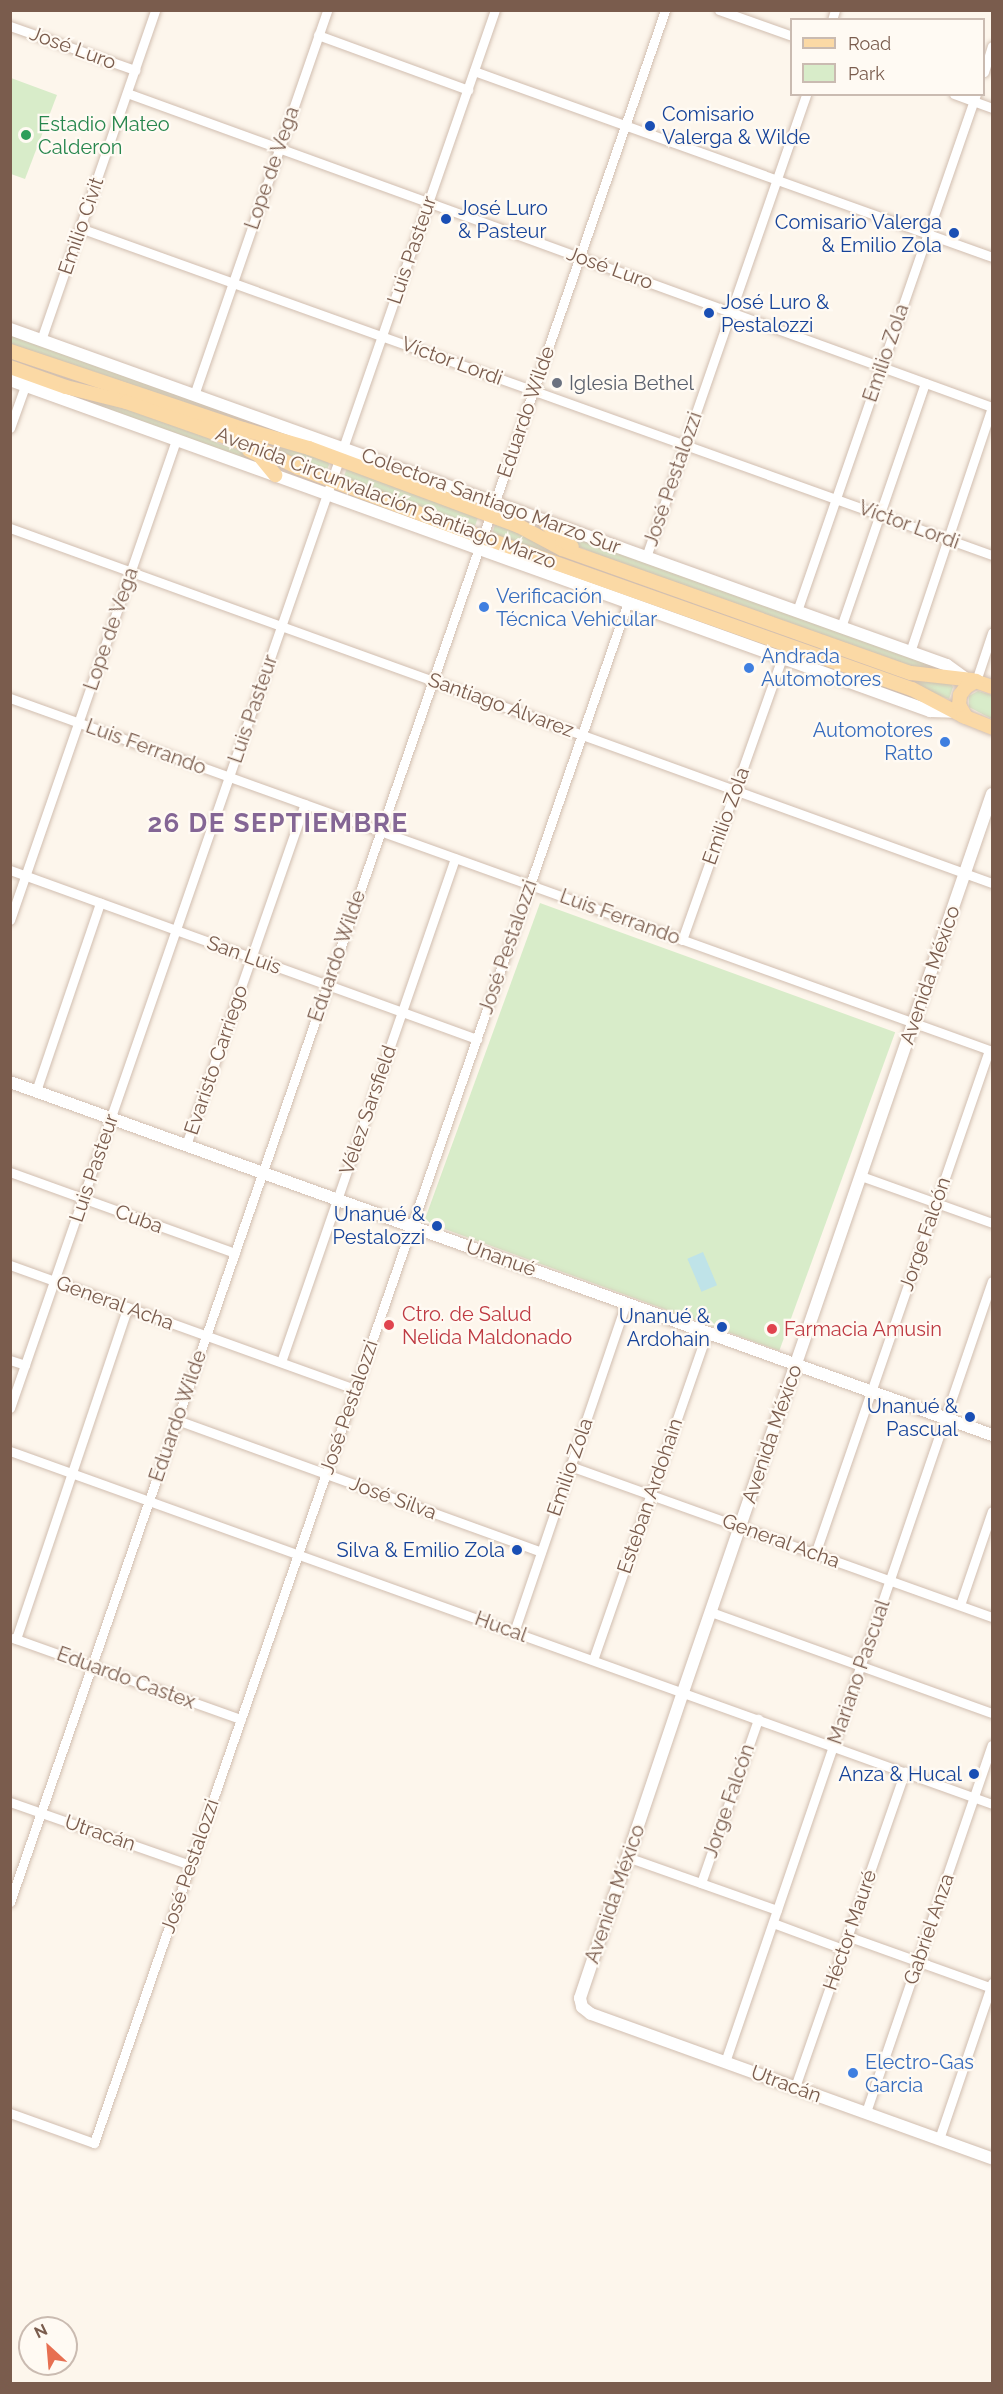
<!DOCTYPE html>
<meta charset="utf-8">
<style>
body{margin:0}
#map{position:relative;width:1003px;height:2394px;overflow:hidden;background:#fdf6ec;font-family:Raleway,sans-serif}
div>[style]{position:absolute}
.green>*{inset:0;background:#d8ecc9;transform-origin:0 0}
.water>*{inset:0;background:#bfe3e8;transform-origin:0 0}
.roads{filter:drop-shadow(0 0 2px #d1beb0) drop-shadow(0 0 2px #d1beb0)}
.street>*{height:9px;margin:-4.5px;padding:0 4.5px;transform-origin:4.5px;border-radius:4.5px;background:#fff}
.secondary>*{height:12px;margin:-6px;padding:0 6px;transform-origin:6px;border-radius:6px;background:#fff}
.primary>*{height:14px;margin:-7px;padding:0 7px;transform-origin:7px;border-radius:7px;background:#fbd9a5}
.dots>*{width:16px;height:16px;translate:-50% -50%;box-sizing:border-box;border:3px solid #fffaf3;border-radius:50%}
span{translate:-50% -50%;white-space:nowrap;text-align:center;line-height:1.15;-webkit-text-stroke:4.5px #fffaf3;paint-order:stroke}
.street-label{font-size:20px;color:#7a5c4d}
.transit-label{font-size:20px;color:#164399}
.left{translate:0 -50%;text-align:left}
.right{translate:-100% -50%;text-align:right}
.leisure-label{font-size:20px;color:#27864d}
.worship-label{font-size:20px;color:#5b616d}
.shop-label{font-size:20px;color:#366cbe}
.health-label{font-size:20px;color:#be3a42}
.district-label{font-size:26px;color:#846695;font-weight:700;letter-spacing:1.5px}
.frame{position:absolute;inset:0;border:12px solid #7a5c4d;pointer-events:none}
.legend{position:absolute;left:790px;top:18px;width:195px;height:78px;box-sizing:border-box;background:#fffaf3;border:2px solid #cabbb1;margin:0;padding:8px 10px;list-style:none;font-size:18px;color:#7a5c4d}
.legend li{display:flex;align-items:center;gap:12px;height:30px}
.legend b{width:30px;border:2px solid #cabbb1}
.north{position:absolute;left:18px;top:2316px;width:60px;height:60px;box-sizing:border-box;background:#fffaf3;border:2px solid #cabbb1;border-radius:50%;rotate:334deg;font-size:16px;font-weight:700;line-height:24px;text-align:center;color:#7a5c4d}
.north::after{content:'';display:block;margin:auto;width:21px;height:27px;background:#e76f51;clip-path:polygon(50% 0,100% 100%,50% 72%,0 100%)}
</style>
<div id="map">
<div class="green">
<i style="clip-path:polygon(11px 78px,57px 95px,25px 179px,11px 174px)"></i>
<i style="clip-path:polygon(10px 333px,311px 441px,246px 425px,11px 347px)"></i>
<i style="clip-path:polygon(10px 356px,328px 461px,329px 465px,326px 472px,11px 362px)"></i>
<i style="clip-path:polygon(11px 377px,127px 407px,191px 429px,217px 443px,253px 455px,262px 465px)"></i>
<i style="left:347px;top:468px;width:140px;height:11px;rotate:20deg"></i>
<i style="clip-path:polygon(495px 524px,951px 684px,953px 687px,949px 699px,492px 535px)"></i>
<i style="clip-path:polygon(558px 529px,950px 670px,924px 671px,644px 574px,570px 543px)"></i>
<i style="clip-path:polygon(978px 691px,992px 695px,992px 719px,969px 707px,969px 696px)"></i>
<i style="left:540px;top:903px;width:378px;height:339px;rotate:20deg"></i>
</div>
<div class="water">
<i style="left:703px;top:1252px;width:36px;height:17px;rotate:67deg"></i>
</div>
<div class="roads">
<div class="street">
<i style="left:719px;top:10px;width:77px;rotate:19.6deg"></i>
<i style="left:832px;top:20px;width:10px;rotate:-73deg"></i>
<i style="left:10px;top:26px;width:133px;rotate:19.4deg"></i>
<i style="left:318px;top:35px;width:160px;rotate:20.1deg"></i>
<i style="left:474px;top:71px;width:550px;rotate:19.75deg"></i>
<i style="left:984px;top:72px;width:27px;rotate:-73deg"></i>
<i style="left:127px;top:93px;width:920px;rotate:19.95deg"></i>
<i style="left:954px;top:94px;width:40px;rotate:20.2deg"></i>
<i style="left:80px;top:228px;width:969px;rotate:19.73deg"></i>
<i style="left:41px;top:340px;width:349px;rotate:-70.9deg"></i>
<i style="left:194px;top:395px;width:407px;rotate:-70.9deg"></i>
<i style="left:10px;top:428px;width:45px;rotate:-70.3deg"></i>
<i style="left:10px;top:528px;width:1044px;rotate:19.88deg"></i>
<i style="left:646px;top:557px;width:490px;rotate:-70.9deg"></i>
<i style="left:797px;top:611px;width:547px;rotate:-70.9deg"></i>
<i style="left:841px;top:627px;width:258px;rotate:-71deg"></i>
<i style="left:910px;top:652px;width:258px;rotate:-71.5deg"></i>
<i style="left:976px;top:681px;width:51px;rotate:-71.6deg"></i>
<i style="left:10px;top:698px;width:1044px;rotate:19.77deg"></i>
<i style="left:10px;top:870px;width:497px;rotate:19.9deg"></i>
<i style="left:10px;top:920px;width:508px;rotate:-70.92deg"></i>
<i style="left:682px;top:940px;width:299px;rotate:-70.5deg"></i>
<i style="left:36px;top:1091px;width:199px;rotate:-71.2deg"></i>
<i style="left:186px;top:1145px;width:361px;rotate:-70.8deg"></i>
<i style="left:10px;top:1172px;width:239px;rotate:19.8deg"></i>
<i style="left:861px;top:1176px;width:139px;rotate:19.7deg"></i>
<i style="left:10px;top:1265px;width:367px;rotate:19.8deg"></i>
<i style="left:10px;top:1360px;width:16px;rotate:18deg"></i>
<i style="left:281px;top:1362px;width:533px;rotate:-70.95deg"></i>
<i style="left:10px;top:1408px;width:1480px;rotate:-70.87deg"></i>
<i style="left:177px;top:1420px;width:387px;rotate:19.9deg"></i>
<i style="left:10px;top:1451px;width:1044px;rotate:19.77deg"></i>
<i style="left:570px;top:1466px;width:448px;rotate:19.7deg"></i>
<i style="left:815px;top:1554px;width:533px;rotate:-70.95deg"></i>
<i style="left:960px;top:1605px;width:99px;rotate:-71.2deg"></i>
<i style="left:711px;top:1612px;width:299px;rotate:19.8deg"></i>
<i style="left:514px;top:1632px;width:348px;rotate:-71.2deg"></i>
<i style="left:13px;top:1638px;width:242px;rotate:19.6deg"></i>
<i style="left:16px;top:1639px;width:350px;rotate:-71.4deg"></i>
<i style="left:593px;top:1660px;width:347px;rotate:-70.8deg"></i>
<i style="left:10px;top:1802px;width:191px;rotate:19.3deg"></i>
<i style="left:627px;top:1857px;width:159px;rotate:19.5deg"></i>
<i style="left:701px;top:1883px;width:174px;rotate:-70.8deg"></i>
<i style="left:10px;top:1902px;width:2002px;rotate:-70.9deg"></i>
<i style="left:773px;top:1923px;width:75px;rotate:20.4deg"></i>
<i style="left:847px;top:1936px;width:154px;rotate:19.7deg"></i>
<i style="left:725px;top:2062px;width:825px;rotate:-71.13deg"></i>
<i style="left:795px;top:2087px;width:334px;rotate:-70.8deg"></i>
<i style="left:866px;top:2112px;width:388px;rotate:-71.1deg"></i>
<i style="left:10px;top:2113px;width:89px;rotate:19.7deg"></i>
<i style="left:94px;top:2143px;width:1631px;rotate:-70.89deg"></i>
<i style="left:939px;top:2139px;width:165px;rotate:-71.2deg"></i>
</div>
<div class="secondary">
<i style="left:10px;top:329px;width:995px;rotate:19.73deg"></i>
<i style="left:947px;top:665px;width:26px;rotate:36deg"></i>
<i style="left:10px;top:380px;width:978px;rotate:19.79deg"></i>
<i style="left:930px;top:711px;width:25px;rotate:2deg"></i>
<i style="left:992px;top:794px;width:950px;rotate:108.99deg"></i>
<i style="left:683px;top:1692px;width:323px;rotate:108.6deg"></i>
<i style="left:580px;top:1998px;width:9px;rotate:77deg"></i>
<i style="left:582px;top:2007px;width:11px;rotate:38deg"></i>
<i style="left:591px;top:2014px;width:426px;rotate:19.8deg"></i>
<i style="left:10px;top:1082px;width:1044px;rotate:19.77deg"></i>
</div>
<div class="primary">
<i style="left:10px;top:351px;width:246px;rotate:18.5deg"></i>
<i style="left:243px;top:429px;width:69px;rotate:16.1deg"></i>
<i style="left:309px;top:448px;width:224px;rotate:20.4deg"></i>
<i style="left:519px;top:526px;width:49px;rotate:28.1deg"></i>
<i style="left:562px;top:549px;width:370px;rotate:19.6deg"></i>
<i style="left:911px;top:673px;width:61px;rotate:6.5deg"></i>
<i style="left:972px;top:680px;width:21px;rotate:19deg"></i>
<i style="left:10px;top:367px;width:59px;rotate:19.7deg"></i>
<i style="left:66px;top:387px;width:62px;rotate:14deg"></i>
<i style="left:126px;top:402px;width:142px;rotate:19.3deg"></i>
<i style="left:260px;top:449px;width:43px;rotate:26deg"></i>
<i style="left:299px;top:468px;width:196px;rotate:20.7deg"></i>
<i style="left:482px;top:537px;width:456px;rotate:19.5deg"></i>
<i style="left:912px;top:689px;width:58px;rotate:27.9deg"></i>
<i style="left:963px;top:716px;width:31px;rotate:22deg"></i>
<i style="left:249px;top:450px;width:11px;rotate:27deg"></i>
<i style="left:259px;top:455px;width:26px;rotate:51deg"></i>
<i style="left:545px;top:522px;width:25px;rotate:47deg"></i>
<i style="left:562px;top:540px;width:12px;rotate:35deg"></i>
<i style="left:966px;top:717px;width:14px;rotate:-120deg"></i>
<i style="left:959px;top:705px;width:10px;rotate:-84deg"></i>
<i style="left:960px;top:695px;width:10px;rotate:-53deg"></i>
<i style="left:966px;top:687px;width:12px;rotate:-31deg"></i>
</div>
</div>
<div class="dots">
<i style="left:650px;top:126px;background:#1a4fb4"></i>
<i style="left:26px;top:135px;background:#2e9e5b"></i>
<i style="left:446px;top:219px;background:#1a4fb4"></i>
<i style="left:954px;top:233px;background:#1a4fb4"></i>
<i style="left:709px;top:313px;background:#1a4fb4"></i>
<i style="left:557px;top:383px;background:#6b7280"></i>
<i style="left:484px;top:607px;background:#3f7fe0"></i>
<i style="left:749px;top:668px;background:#3f7fe0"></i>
<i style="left:945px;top:742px;background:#3f7fe0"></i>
<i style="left:437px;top:1226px;background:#1a4fb4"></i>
<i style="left:389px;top:1325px;background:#e0444e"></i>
<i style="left:722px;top:1327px;background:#1a4fb4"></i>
<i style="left:772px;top:1329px;background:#e0444e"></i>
<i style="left:970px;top:1417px;background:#1a4fb4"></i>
<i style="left:517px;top:1550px;background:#1a4fb4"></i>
<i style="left:974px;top:1774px;background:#1a4fb4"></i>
<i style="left:853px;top:2073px;background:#3f7fe0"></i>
</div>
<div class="street-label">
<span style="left:73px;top:48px;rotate:20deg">José Luro</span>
<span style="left:272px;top:168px;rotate:-71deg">Lope de Vega</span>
<span style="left:81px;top:226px;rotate:-71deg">Emilio Civit</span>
<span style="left:412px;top:250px;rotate:-71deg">Luis Pasteur</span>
<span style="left:610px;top:268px;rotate:20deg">José Luro</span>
<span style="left:886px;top:353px;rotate:-71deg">Emilio Zola</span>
<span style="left:452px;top:361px;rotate:20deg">Víctor Lordi</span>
<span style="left:526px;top:412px;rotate:-71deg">Eduardo Wilde</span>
<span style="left:673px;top:479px;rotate:-71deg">José Pestalozzi</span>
<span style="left:386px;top:498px;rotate:21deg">Avenida Circunvalación Santiago Marzo</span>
<span style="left:491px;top:501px;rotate:20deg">Colectora Santiago Marzo Sur</span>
<span style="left:909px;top:525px;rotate:20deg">Víctor Lordi</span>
<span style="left:111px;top:629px;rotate:-71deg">Lope de Vega</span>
<span style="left:501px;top:705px;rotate:20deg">Santiago Álvarez</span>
<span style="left:253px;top:709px;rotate:-71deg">Luis Pasteur</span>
<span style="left:146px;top:747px;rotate:20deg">Luis Ferrando</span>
<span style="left:726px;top:816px;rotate:-70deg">Emilio Zola</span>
<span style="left:620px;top:917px;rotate:20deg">Luis Ferrando</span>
<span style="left:508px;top:947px;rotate:-71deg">José Pestalozzi</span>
<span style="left:244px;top:955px;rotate:20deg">San Luis</span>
<span style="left:337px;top:956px;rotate:-71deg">Eduardo Wilde</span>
<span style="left:930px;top:975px;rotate:-71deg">Avenida México</span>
<span style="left:216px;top:1060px;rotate:-71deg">Evaristo Carriego</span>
<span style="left:368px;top:1110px;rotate:-71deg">Vélez Sarsfield</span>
<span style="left:94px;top:1168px;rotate:-71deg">Luis Pasteur</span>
<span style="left:139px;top:1219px;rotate:20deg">Cuba</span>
<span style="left:925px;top:1234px;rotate:-71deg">Jorge Falcón</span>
<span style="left:501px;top:1258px;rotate:20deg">Unanué</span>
<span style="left:115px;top:1303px;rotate:20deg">General Acha</span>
<span style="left:349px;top:1407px;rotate:-71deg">José Pestalozzi</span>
<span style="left:178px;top:1416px;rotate:-71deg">Eduardo Wilde</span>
<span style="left:772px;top:1434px;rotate:-71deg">Avenida México</span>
<span style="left:570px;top:1467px;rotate:-71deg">Emilio Zola</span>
<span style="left:650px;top:1496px;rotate:-71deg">Esteban Ardohain</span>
<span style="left:393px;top:1498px;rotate:20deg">José Silva</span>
<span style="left:781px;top:1541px;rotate:20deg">General Acha</span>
<span style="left:501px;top:1627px;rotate:20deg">Hucal</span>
<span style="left:859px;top:1672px;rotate:-71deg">Mariano Pascual</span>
<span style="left:126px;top:1678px;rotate:20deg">Eduardo Castex</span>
<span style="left:729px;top:1801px;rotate:-71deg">Jorge Falcón</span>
<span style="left:100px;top:1833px;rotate:19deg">Utracán</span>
<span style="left:190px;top:1866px;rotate:-71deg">José Pestalozzi</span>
<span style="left:615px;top:1894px;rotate:-71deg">Avenida México</span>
<span style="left:929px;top:1929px;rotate:-71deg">Gabriel Anza</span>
<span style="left:850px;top:1930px;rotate:-71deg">Héctor Mauré</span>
<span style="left:786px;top:2084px;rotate:20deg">Utracán</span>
</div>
<div class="transit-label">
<span class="left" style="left:662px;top:126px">Comisario<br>Valerga &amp; Wilde</span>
<span class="left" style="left:458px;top:220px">José Luro<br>&amp; Pasteur</span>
<span class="right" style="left:942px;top:234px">Comisario Valerga<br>&amp; Emilio Zola</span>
<span class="left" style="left:721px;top:314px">José Luro &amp;<br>Pestalozzi</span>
<span class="right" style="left:425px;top:1226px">Unanué &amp;<br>Pestalozzi</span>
<span class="right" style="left:710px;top:1328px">Unanué &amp;<br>Ardohain</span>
<span class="right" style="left:958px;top:1418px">Unanué &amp;<br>Pascual</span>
<span class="right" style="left:505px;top:1550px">Silva &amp; Emilio Zola</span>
<span class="right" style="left:962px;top:1774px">Anza &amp; Hucal</span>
</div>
<div class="leisure-label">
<span class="left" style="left:38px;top:136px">Estadio Mateo<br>Calderon</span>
</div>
<div class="worship-label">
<span class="left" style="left:569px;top:383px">Iglesia Bethel</span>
</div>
<div class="shop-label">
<span class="left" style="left:496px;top:608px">Verificación<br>Técnica Vehicular</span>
<span class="left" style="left:761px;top:668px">Andrada<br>Automotores</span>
<span class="right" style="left:933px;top:742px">Automotores<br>Ratto</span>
<span class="left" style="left:865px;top:2074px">Electro-Gas<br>Garcia</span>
</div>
<div class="health-label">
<span class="left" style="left:402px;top:1326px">Ctro. de Salud<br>Nelida Maldonado</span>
<span class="left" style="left:784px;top:1329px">Farmacia Amusin</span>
</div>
<div class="district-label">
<span style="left:278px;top:824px">26 DE SEPTIEMBRE</span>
</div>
<div class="frame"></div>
<ul class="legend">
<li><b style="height:8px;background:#fbd9a5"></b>Road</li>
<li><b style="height:16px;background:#d8ecc9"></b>Park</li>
</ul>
<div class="north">N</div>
</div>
